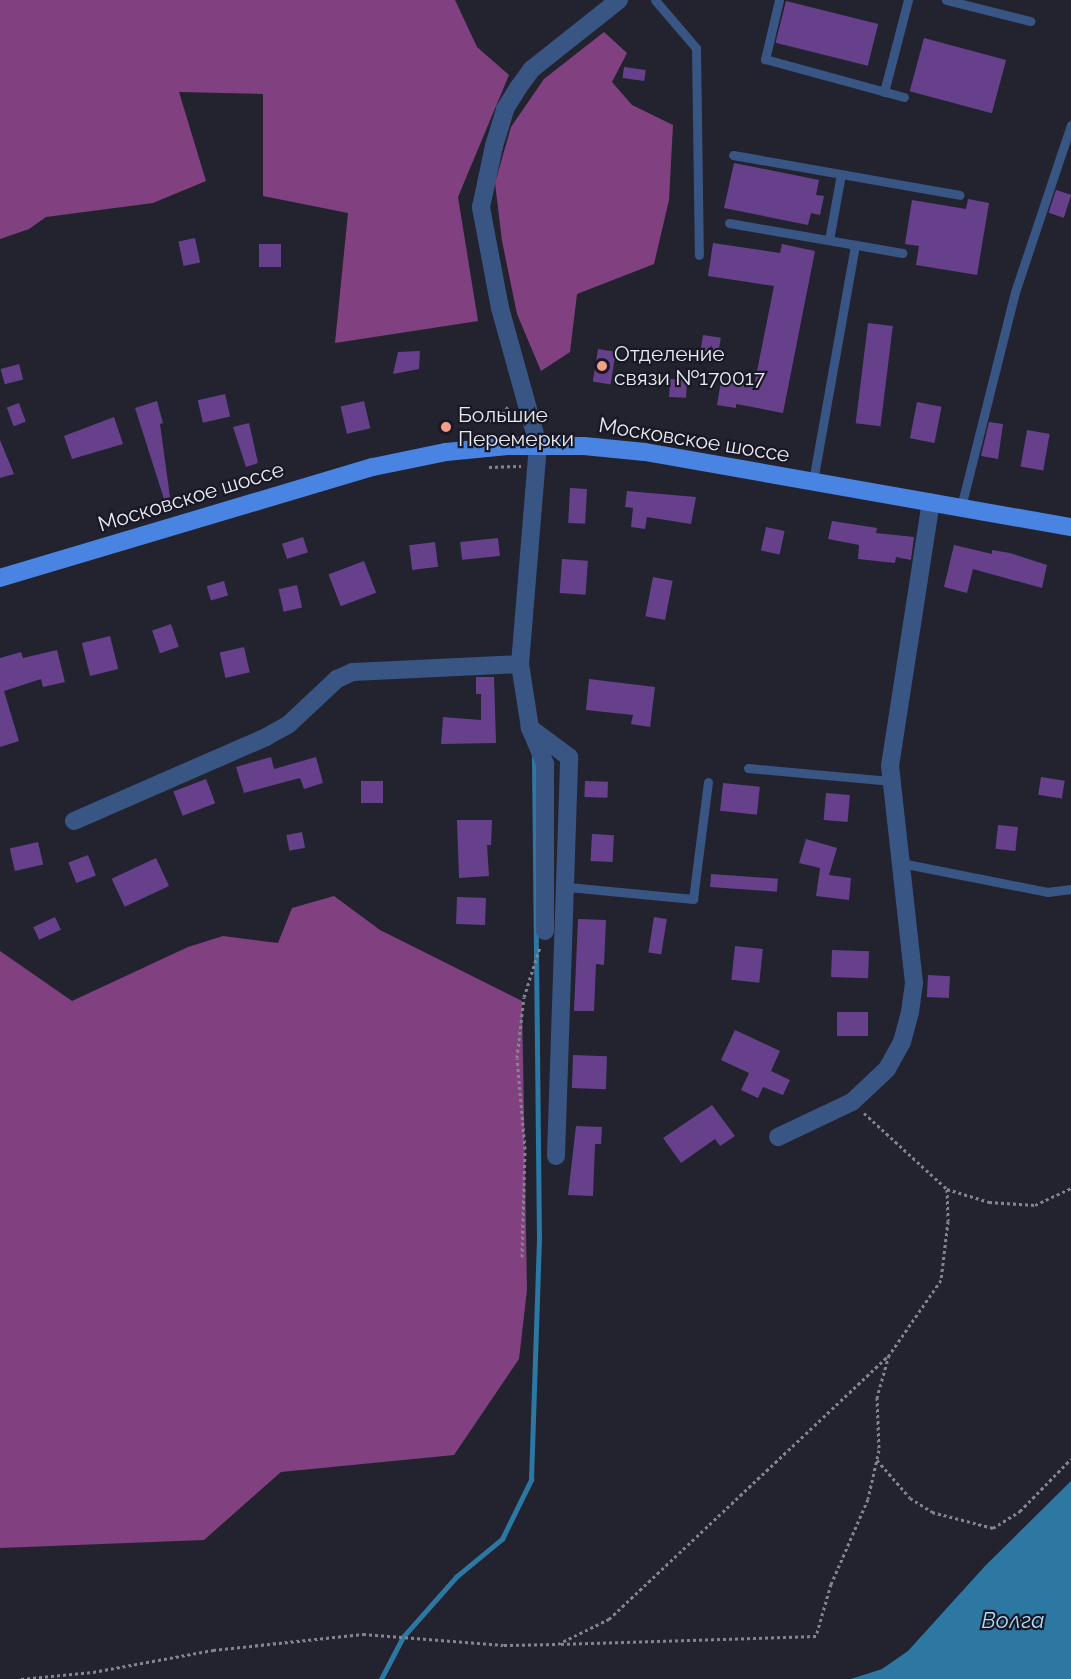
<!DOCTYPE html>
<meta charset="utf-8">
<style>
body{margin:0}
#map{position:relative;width:1071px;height:1679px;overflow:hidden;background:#22232f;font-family:Raleway,sans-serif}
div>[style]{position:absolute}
.forest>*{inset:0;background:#814080}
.water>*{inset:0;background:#2c78a3}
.stream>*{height:4.5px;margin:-2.25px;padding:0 2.25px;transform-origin:2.25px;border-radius:2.25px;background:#2c78a3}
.building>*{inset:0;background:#66408b;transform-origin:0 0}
.path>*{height:3px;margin-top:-1.5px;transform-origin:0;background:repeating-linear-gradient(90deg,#83848e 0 3px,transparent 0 6px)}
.service>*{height:9px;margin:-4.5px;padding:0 4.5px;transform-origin:4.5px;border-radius:4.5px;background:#395583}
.minor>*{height:18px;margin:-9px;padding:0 9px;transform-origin:9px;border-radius:9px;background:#395583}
.primary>*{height:18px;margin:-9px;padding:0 9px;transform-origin:9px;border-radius:9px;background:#4a84e3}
.dots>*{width:16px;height:16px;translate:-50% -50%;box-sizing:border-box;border:3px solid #191925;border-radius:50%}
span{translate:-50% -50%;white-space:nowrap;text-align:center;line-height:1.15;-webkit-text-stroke:4.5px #191925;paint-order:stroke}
.poi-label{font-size:21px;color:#e9e9f2}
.left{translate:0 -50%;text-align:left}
.street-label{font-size:21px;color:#e9e9f2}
.water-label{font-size:22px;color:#afdbf8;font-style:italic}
</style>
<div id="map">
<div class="forest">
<i style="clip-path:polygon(0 0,455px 0,477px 47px,509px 75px,458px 197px,478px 321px,335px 343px,348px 213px,263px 196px,263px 94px,179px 92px,206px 181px,153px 203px,46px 217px,29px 229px,0 239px)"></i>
<i style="clip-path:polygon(604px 32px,627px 53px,612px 82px,632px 105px,673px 125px,669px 200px,654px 264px,577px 294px,570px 352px,541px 371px,517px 314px,502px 241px,495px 183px,511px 127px,544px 79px)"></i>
<i style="clip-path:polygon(334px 896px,380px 930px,522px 1001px,527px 1290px,519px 1359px,454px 1455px,281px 1472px,204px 1540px,0 1548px,0 951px,72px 1001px,188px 947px,223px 936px,278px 943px,292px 908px)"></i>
</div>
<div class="water">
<i style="clip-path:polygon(1071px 1481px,1071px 1679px,851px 1679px,882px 1669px,908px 1651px,985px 1566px)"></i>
</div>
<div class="stream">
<i style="left:381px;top:1679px;width:47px;rotate:-62.4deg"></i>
<i style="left:403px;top:1637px;width:80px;rotate:-48.5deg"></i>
<i style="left:456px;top:1577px;width:60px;rotate:-39.6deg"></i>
<i style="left:502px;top:1539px;width:66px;rotate:-63.8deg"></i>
<i style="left:531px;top:1480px;width:241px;rotate:-88.1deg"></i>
<i style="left:539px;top:1239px;width:482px;rotate:-90.6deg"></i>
</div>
<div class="building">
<i style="left:786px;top:1px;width:95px;height:43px;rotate:14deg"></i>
<i style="left:924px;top:38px;width:85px;height:55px;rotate:15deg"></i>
<i style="left:624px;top:67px;width:22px;height:11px;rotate:8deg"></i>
<i style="clip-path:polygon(734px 163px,819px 180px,816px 195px,824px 196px,820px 215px,811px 213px,808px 225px,724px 208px)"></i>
<i style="left:1056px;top:190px;width:16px;height:24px;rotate:18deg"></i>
<i style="clip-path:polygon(968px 199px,989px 203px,977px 275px,916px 265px,919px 246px,905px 244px,912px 200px,966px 209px)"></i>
<i style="left:195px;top:238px;width:25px;height:17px;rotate:78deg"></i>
<i style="clip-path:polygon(713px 243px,780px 253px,782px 244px,815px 251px,783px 413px,736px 404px,736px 408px,717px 405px,721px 381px,754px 386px,774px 286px,708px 276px)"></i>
<i style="left:259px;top:244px;width:22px;height:23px"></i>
<i style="left:868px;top:323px;width:25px;height:101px;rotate:7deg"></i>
<i style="left:703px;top:335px;width:18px;height:22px;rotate:9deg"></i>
<i style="left:598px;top:349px;width:18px;height:33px;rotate:9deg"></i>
<i style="clip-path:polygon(420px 351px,419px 369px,393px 374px,398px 352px)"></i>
<i style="left:19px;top:364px;width:16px;height:19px;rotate:75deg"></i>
<i style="left:670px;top:379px;width:17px;height:18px;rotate:3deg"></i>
<i style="left:225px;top:394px;width:23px;height:28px;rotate:77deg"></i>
<i style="clip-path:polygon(157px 401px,163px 423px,160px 424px,170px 497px,164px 499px,135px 408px)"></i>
<i style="left:364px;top:401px;width:28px;height:24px;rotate:77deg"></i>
<i style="left:917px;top:402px;width:25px;height:37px;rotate:11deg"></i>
<i style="left:19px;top:403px;width:20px;height:13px;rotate:70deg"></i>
<i style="clip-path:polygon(114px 417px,123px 444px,72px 459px,64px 436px)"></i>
<i style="clip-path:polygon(989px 422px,1003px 424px,998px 459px,981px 456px)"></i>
<i style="clip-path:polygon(249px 423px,258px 463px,246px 467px,233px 427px)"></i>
<i style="left:1027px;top:430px;width:23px;height:37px;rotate:10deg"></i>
<i style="clip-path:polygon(0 440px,14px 474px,0 478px)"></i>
<i style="left:570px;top:488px;width:17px;height:35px;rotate:3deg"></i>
<i style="clip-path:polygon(627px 491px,696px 497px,691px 524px,647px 517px,645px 529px,631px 527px,633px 508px,625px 507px)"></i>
<i style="clip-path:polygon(832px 521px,877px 528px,876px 533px,914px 537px,911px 560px,896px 557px,895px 563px,858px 559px,859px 545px,828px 539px)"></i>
<i style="left:766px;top:527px;width:19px;height:24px;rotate:12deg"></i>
<i style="left:303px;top:537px;width:16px;height:22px;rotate:72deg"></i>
<i style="left:498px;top:538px;width:18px;height:38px;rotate:84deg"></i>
<i style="left:435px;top:542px;width:25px;height:26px;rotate:83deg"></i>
<i style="clip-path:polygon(954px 545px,992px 554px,992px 550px,1010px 553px,1047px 565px,1042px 588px,973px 569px,967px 593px,944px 587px)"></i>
<i style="left:562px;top:559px;width:26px;height:34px;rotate:4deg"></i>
<i style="left:364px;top:561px;width:34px;height:38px;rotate:69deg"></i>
<i style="left:653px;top:577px;width:20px;height:40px;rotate:11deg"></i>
<i style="left:224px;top:581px;width:15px;height:18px;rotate:74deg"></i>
<i style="left:297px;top:585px;width:23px;height:19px;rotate:77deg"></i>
<i style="left:171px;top:624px;width:24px;height:20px;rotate:71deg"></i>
<i style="left:110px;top:636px;width:34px;height:29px;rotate:76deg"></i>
<i style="left:244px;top:647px;width:26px;height:25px;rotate:77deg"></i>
<i style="clip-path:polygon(57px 650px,65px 682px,43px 687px,41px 679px,4px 691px,19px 741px,0 747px,0 658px,21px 652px,23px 658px)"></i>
<i style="clip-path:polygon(476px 677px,494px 677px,496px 743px,441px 744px,443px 717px,481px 720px,481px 694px,476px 694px)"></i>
<i style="clip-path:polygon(589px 679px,655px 687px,650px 727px,631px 724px,633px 715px,586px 710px)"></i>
<i style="clip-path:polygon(271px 757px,274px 769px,316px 757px,323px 783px,304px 789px,300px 778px,244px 793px,236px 767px)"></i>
<i style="left:1041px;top:777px;width:24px;height:18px;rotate:9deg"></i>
<i style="left:206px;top:779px;width:26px;height:35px;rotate:69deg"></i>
<i style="left:361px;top:781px;width:22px;height:22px"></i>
<i style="left:585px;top:781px;width:23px;height:16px;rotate:2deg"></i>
<i style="left:723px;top:783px;width:37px;height:28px;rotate:6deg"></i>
<i style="left:826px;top:793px;width:24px;height:27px;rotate:5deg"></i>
<i style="clip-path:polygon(457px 820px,492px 820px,491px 845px,487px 845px,489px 876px,459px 878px)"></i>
<i style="left:998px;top:825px;width:20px;height:24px;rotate:6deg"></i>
<i style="left:302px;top:832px;width:16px;height:16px;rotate:79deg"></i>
<i style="left:592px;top:834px;width:22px;height:27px;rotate:3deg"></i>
<i style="clip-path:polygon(806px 839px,837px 848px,829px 875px,851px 878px,849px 900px,816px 896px,820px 868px,799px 863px)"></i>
<i style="left:38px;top:842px;width:23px;height:29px;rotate:77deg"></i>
<i style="left:88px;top:855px;width:22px;height:21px;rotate:69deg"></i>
<i style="left:156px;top:858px;width:31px;height:49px;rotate:65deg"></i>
<i style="left:711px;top:874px;width:67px;height:13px;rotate:4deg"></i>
<i style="left:457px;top:897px;width:29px;height:27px;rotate:2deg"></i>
<i style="left:55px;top:917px;width:14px;height:24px;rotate:65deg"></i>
<i style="left:654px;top:917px;width:13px;height:36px;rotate:9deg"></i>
<i style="clip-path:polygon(578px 919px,606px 920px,604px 965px,596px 964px,594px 1011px,574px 1011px)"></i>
<i style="left:735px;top:946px;width:28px;height:34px;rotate:6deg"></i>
<i style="left:832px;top:950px;width:37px;height:27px;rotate:2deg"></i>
<i style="left:928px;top:975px;width:22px;height:22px;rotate:3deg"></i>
<i style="left:837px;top:1012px;width:31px;height:24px"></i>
<i style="clip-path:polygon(735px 1030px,780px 1051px,771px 1071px,790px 1080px,783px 1095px,763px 1087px,758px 1098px,741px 1090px,749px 1073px,721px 1060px)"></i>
<i style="left:573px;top:1055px;width:34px;height:33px;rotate:2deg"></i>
<i style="clip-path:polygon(712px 1105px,735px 1136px,720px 1146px,715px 1139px,681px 1163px,663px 1138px)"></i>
<i style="clip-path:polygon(576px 1126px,602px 1127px,601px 1144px,595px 1144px,593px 1196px,568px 1195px)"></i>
</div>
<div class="path">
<i style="left:484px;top:421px;width:15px;rotate:-8deg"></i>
<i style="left:499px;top:419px;width:17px;rotate:-54deg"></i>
<i style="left:489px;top:467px;width:32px;rotate:-2deg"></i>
<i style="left:864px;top:1113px;width:113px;rotate:42.5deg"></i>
<i style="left:947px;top:1189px;width:32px;rotate:88deg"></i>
<i style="left:948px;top:1221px;width:59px;rotate:96.8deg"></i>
<i style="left:941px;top:1280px;width:91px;rotate:124.7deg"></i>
<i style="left:947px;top:1189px;width:44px;rotate:17.2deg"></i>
<i style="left:989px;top:1202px;width:46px;rotate:3.7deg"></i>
<i style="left:1035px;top:1205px;width:40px;rotate:-25deg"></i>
<i style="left:522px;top:1257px;width:108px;rotate:-88.4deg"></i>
<i style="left:525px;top:1149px;width:91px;rotate:-95deg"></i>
<i style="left:517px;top:1058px;width:61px;rotate:-83.5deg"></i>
<i style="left:524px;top:997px;width:52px;rotate:-72.3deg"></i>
<i style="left:889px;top:1355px;width:44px;rotate:105.9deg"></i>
<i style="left:877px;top:1397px;width:53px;rotate:87.8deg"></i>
<i style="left:879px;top:1450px;width:50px;rotate:102.7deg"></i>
<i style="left:868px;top:1499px;width:93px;rotate:113.5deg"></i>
<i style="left:831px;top:1584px;width:54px;rotate:106.1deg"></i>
<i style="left:816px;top:1636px;width:258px;rotate:178.2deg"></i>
<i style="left:558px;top:1644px;width:57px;rotate:-26.1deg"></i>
<i style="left:609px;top:1619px;width:385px;rotate:-43.3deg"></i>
<i style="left:877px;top:1460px;width:50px;rotate:49deg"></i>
<i style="left:910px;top:1498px;width:26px;rotate:32deg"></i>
<i style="left:932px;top:1512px;width:63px;rotate:14.7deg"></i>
<i style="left:993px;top:1528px;width:32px;rotate:-32deg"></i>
<i style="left:1020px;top:1511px;width:73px;rotate:-45.6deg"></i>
<i style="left:21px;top:1679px;width:72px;rotate:-5.6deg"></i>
<i style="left:93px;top:1672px;width:122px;rotate:-10.4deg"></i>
<i style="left:213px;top:1650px;width:151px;rotate:-6.1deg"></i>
<i style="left:363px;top:1634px;width:141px;rotate:4.5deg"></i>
<i style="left:504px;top:1645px;width:54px;rotate:-1.1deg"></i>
</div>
<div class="service">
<i style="left:655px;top:0;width:63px;rotate:49.5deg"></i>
<i style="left:696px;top:48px;width:207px;rotate:89.2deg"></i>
<i style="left:779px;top:0;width:61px;rotate:103.3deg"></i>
<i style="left:765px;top:59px;width:144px;rotate:15.3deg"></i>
<i style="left:946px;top:0;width:87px;rotate:14deg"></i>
<i style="left:884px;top:92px;width:95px;rotate:-75.4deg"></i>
<i style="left:733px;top:155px;width:230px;rotate:10deg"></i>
<i style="left:729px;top:223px;width:176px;rotate:9.8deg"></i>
<i style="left:829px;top:240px;width:67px;rotate:-79.7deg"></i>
<i style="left:813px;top:481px;width:240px;rotate:-79.9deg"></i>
<i style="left:961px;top:507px;width:222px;rotate:-75.9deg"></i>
<i style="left:1015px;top:292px;width:176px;rotate:-71.5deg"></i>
<i style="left:748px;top:768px;width:145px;rotate:5.2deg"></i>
<i style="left:901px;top:863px;width:149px;rotate:11.2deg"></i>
<i style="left:1047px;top:892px;width:24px;rotate:-7deg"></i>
<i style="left:568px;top:887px;width:126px;rotate:5.5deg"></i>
<i style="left:693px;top:899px;width:118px;rotate:-82.7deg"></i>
</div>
<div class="minor">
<i style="left:530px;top:728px;width:39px;rotate:67deg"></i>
<i style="left:545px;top:764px;width:167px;rotate:90deg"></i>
<i style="left:74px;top:821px;width:210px;rotate:-23.6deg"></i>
<i style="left:266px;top:737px;width:26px;rotate:-29deg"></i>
<i style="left:289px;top:724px;width:66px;rotate:-43.2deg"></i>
<i style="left:337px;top:679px;width:17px;rotate:-24deg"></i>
<i style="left:353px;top:672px;width:167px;rotate:-2.7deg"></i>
<i style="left:778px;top:1137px;width:82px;rotate:-25.3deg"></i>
<i style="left:852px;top:1102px;width:48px;rotate:-43.3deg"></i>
<i style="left:887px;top:1069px;width:31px;rotate:-61deg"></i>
<i style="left:902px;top:1042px;width:31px;rotate:-75deg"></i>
<i style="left:910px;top:1012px;width:29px;rotate:-82deg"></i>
<i style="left:914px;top:983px;width:218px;rotate:-96.3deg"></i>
<i style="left:890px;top:766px;width:267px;rotate:-81.2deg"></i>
<i style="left:556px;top:1156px;width:399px;rotate:-88.1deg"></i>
<i style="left:569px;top:757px;width:49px;rotate:-143.4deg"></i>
<i style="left:530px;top:728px;width:65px;rotate:-98.9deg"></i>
<i style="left:520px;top:664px;width:220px;rotate:-85.3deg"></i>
<i style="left:538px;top:445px;width:142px;rotate:-105.5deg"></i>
<i style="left:500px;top:308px;width:103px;rotate:-100.7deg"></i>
<i style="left:481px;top:207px;width:62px;rotate:-78deg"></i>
<i style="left:494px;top:146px;width:39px;rotate:-73deg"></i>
<i style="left:505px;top:109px;width:25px;rotate:-58deg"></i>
<i style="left:518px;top:88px;width:24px;rotate:-54deg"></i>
<i style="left:532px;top:69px;width:111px;rotate:-38.4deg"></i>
</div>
<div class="primary">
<i style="left:0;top:578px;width:389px;rotate:-16.6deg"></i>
<i style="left:373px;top:467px;width:75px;rotate:-11.6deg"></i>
<i style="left:446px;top:452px;width:62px;rotate:-5.5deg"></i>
<i style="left:508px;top:446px;width:76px"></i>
<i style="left:584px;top:446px;width:61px;rotate:5.6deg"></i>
<i style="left:645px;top:452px;width:433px;rotate:10deg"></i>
</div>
<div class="dots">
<i style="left:602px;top:366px;background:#f49e88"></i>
<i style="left:446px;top:427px;background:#f49e88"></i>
</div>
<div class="poi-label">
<span class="left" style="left:614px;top:366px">Отделение<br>связи №170017</span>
<span class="left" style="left:458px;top:427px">Большие<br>Перемерки</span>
</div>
<div class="street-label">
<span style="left:694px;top:440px;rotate:9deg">Московское шоссе</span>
<span style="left:191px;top:497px;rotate:-17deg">Московское шоссе</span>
</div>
<div class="water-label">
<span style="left:1013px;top:1621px">Волга</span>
</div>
</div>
